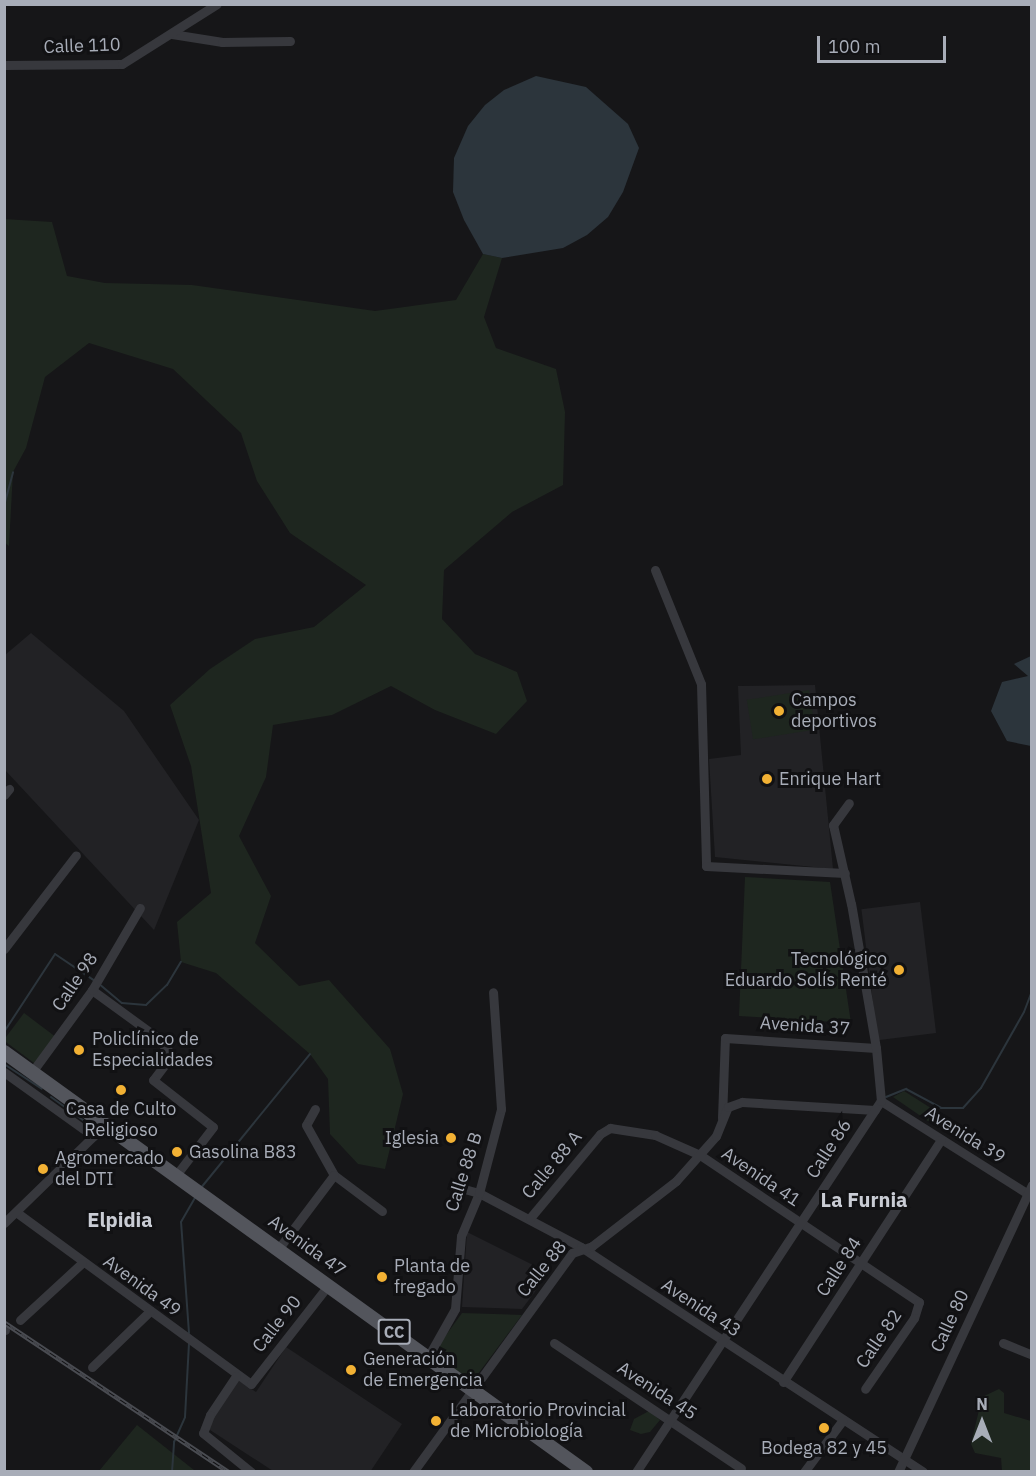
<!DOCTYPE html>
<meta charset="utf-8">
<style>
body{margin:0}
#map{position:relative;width:1036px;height:1476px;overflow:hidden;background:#161618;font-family:"IBM Plex Sans",sans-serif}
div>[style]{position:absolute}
.built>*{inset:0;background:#222225;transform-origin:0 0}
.green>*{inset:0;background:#1e261f;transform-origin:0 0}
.water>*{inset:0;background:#2c353c}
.stream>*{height:2px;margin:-1px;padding:0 1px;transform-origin:1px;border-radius:1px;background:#2c353c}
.street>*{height:9px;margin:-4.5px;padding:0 4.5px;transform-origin:4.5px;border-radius:4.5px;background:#37383d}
.primary>*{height:14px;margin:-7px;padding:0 7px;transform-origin:7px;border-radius:7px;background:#53555c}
.rail>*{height:4.5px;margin-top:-2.25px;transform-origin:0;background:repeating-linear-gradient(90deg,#111113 0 7px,#4a4c52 0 14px);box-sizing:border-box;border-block:2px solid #4a4c52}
.dots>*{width:16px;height:16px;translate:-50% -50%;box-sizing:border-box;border:3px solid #111113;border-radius:50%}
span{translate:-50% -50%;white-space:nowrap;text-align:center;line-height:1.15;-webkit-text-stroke:6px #111113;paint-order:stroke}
.shield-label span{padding:2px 4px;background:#111113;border:2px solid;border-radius:4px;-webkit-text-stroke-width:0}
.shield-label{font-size:16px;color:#a8adb8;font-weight:700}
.street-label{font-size:18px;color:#a8adb8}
.poi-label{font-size:18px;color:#a8adb8}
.left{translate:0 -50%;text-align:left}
.right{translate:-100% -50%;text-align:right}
.neighbourhood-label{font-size:20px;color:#c9ccd4;font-weight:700}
.frame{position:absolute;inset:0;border:6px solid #a8adb8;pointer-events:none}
.north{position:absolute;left:952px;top:1392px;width:60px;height:60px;-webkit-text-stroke:4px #111113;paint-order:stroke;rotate:0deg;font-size:16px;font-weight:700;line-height:24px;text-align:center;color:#a8adb8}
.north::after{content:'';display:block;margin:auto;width:21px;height:27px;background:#a8adb8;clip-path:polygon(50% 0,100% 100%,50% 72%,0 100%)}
.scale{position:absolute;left:817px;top:36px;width:129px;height:27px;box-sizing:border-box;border:3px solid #a8adb8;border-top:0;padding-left:8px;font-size:18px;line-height:21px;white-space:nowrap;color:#a8adb8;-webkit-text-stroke:4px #111113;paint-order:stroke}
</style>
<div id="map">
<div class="built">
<i style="clip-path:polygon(31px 633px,124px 711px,199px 820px,154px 930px,5px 770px,5px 655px)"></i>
<i style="clip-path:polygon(815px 685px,833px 869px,715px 857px,709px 759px,741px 755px,738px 686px)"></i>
<i style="left:920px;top:902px;width:132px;height:59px;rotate:83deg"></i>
<i style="clip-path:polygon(467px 1232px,549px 1273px,522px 1309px,462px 1307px)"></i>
<i style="clip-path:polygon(286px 1347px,402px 1424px,370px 1472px,273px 1471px,207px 1428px,238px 1380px,256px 1392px)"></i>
</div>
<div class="green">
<i style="clip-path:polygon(4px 219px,52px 222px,67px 276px,105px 283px,192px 285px,375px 311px,456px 300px,483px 254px,502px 258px,484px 317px,496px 348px,556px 369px,565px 412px,563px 485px,512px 512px,444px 570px,442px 619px,475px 654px,517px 672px,527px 701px,496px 734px,435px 710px,391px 686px,332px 715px,273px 725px,266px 777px,239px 836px,271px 896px,255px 943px,299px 986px,329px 980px,390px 1049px,403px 1094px,385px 1169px,358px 1164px,330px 1134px,328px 1079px,310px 1054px,216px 973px,181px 962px,177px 922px,211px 893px,191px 766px,170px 705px,210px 669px,255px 639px,314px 627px,366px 585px,290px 533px,257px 481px,241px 433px,173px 369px,89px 343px,45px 377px,26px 448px,13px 472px,9px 546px,5px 543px)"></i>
<i style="left:809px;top:690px;width:40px;height:63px;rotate:81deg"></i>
<i style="clip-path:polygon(745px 877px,830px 882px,851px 1023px,739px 1016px)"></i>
<i style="left:24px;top:1013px;width:39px;height:34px;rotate:37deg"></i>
<i style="clip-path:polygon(904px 1091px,934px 1110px,938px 1128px,893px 1097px)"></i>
<i style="clip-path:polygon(462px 1313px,522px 1315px,472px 1382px,433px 1353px)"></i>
<i style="clip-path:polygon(999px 1389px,1004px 1393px,1004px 1413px,1031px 1421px,1031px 1471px,1002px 1471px,1001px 1458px,975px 1453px,971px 1444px,982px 1397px)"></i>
<i style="clip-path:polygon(649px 1411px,660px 1420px,650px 1432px,641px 1434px,630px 1430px,634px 1419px)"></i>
<i style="clip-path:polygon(137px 1425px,194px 1470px,196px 1471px,99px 1471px)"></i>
</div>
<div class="water">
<i style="clip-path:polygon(536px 76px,586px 87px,628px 124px,639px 148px,623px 192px,608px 217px,587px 235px,563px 248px,502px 258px,483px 254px,464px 220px,453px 192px,454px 158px,468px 126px,485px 105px,504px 90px)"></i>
<i style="clip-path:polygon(1031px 656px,1032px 656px,1031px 746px,1007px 741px,991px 711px,1002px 682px,1028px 676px,1014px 664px)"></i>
</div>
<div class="stream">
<i style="left:4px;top:506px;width:35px;rotate:-75deg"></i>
<i style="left:98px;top:983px;width:31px;rotate:40deg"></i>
<i style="left:122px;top:1003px;width:24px;rotate:5deg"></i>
<i style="left:146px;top:1005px;width:29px;rotate:-44deg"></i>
<i style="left:167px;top:985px;width:27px;rotate:-59deg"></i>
<i style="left:4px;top:1032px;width:93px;rotate:-56.8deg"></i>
<i style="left:55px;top:954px;width:48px;rotate:34deg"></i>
<i style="left:4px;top:1064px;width:45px;rotate:33.3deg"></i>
<i style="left:51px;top:1097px;width:53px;rotate:35.8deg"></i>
<i style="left:886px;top:1097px;width:22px;rotate:-22deg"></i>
<i style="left:906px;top:1089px;width:40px;rotate:28deg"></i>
<i style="left:941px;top:1108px;width:22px"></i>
<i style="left:963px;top:1108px;width:27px;rotate:-48deg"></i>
<i style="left:981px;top:1088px;width:87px;rotate:-60.5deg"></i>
<i style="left:1024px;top:1012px;width:22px;rotate:-69deg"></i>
<i style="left:200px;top:1189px;width:174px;rotate:-50.8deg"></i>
<i style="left:189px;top:1333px;width:111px;rotate:-94.1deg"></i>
<i style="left:181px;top:1222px;width:30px;rotate:-60deg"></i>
<i style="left:172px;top:1472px;width:30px;rotate:-86deg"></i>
<i style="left:174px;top:1442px;width:27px;rotate:-66deg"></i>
<i style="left:185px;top:1417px;width:75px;rotate:-86.9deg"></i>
</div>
<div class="street">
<i style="left:172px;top:34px;width:51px;rotate:9.1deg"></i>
<i style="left:222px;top:42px;width:68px;rotate:-0.8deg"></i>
<i style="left:4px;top:65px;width:118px;rotate:-0.5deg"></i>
<i style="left:122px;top:64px;width:112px;rotate:-32.3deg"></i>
<i style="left:655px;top:570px;width:123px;rotate:68deg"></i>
<i style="left:701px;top:684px;width:182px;rotate:88.4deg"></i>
<i style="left:706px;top:866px;width:139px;rotate:2.9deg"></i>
<i style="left:4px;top:795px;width:8px;rotate:-50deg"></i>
<i style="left:4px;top:949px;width:118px;rotate:-52.5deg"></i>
<i style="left:92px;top:990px;width:78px;rotate:36.1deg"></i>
<i style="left:155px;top:1036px;width:25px;rotate:48deg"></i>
<i style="left:172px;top:1055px;width:31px;rotate:127deg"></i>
<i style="left:153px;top:1080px;width:76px;rotate:38.1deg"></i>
<i style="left:213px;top:1127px;width:59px;rotate:127.5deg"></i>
<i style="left:4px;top:1072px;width:110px;rotate:35.7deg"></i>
<i style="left:32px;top:1072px;width:102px;rotate:-53.8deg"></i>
<i style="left:92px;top:990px;width:95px;rotate:-59.7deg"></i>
<i style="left:881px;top:1101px;width:178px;rotate:32.3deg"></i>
<i style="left:315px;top:1109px;width:18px;rotate:119deg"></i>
<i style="left:306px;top:1125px;width:57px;rotate:60.8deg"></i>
<i style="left:334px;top:1175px;width:60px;rotate:36.9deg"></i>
<i style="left:722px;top:1118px;width:80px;rotate:-87.9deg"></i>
<i style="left:725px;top:1038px;width:151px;rotate:3.8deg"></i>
<i style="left:453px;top:1186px;width:27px;rotate:15deg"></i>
<i style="left:479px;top:1193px;width:115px;rotate:27.9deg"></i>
<i style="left:581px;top:1247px;width:409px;rotate:33.3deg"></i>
<i style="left:16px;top:1212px;width:291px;rotate:36.2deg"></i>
<i style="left:251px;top:1384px;width:127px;rotate:-52deg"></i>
<i style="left:530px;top:1218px;width:109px;rotate:-50.2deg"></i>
<i style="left:600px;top:1134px;width:12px;rotate:-31deg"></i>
<i style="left:610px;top:1128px;width:46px;rotate:8.8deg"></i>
<i style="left:655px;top:1135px;width:49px;rotate:24deg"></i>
<i style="left:700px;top:1155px;width:264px;rotate:33.9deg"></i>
<i style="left:919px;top:1302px;width:17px;rotate:107deg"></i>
<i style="left:914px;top:1318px;width:86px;rotate:124.6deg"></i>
<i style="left:4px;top:1223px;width:144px;rotate:-44.2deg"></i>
<i style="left:279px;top:1248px;width:91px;rotate:-53deg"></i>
<i style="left:20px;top:1320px;width:84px;rotate:-42.6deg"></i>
<i style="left:4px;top:1330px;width:1px"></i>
<i style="left:554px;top:1343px;width:225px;rotate:33.8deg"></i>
<i style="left:1003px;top:1343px;width:31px;rotate:22deg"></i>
<i style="left:428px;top:1357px;width:55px;rotate:-60.6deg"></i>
<i style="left:455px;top:1309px;width:73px;rotate:-85.3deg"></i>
<i style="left:461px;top:1236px;width:47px;rotate:-67.3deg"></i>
<i style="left:479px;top:1193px;width:87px;rotate:-75.3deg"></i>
<i style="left:501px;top:1109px;width:117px;rotate:-93.9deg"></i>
<i style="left:92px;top:1367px;width:81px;rotate:-44deg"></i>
<i style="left:236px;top:1376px;width:47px;rotate:123.7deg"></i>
<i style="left:210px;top:1415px;width:19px;rotate:111deg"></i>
<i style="left:203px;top:1433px;width:62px;rotate:39.1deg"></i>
<i style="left:783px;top:1382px;width:289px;rotate:-56.9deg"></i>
<i style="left:413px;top:1472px;width:271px;rotate:-54deg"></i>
<i style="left:572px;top:1253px;width:21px;rotate:-19deg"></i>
<i style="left:592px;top:1246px;width:106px;rotate:-37.7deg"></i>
<i style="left:676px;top:1181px;width:60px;rotate:-48.4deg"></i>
<i style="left:716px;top:1136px;width:31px;rotate:-68deg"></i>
<i style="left:728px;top:1107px;width:15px;rotate:-20deg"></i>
<i style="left:742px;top:1102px;width:133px;rotate:3.4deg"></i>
<i style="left:636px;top:1472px;width:445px;rotate:-56.6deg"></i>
<i style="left:881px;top:1101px;width:53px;rotate:-95.4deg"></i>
<i style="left:876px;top:1048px;width:146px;rotate:-99.8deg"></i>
<i style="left:851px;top:904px;width:81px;rotate:-102.8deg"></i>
<i style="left:833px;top:825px;width:27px;rotate:-54deg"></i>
<i style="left:804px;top:1472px;width:64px;rotate:-53.3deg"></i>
<i style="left:898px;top:1472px;width:317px;rotate:-65deg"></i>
</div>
<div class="primary">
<i style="left:4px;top:1052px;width:718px;rotate:35.82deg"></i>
</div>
<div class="rail">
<i style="left:4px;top:1322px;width:270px;rotate:33.7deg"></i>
</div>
<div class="dots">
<i style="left:779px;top:711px;background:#f2b134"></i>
<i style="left:767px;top:779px;background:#f2b134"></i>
<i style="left:899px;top:970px;background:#f2b134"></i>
<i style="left:79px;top:1050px;background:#f2b134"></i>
<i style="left:121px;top:1090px;background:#f2b134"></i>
<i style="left:451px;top:1138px;background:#f2b134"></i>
<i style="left:177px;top:1152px;background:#f2b134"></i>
<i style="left:43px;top:1169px;background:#f2b134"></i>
<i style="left:382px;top:1277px;background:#f2b134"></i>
<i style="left:351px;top:1370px;background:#f2b134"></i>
<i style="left:436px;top:1421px;background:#f2b134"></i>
<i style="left:824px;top:1428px;background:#f2b134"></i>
</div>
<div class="shield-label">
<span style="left:394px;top:1332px">CC</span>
</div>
<div class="street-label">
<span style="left:82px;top:46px;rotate:-2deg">Calle 110</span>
<span style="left:75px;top:982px;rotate:-56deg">Calle 98</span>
<span style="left:805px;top:1026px;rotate:4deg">Avenida 37</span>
<span style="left:965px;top:1135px;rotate:32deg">Avenida 39</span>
<span style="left:829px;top:1149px;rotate:-57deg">Calle 86</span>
<span style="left:552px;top:1165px;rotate:-50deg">Calle 88 A</span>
<span style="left:464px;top:1172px;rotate:-72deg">Calle 88 B</span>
<span style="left:761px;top:1177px;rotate:34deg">Avenida 41</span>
<span style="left:307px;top:1246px;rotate:36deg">Avenida 47</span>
<span style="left:839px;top:1267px;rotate:-57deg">Calle 84</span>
<span style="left:542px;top:1269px;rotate:-51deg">Calle 88</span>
<span style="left:142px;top:1286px;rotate:36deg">Avenida 49</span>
<span style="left:701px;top:1308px;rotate:33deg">Avenida 43</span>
<span style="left:950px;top:1321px;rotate:-65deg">Calle 80</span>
<span style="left:277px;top:1324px;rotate:-52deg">Calle 90</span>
<span style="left:879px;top:1339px;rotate:-56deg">Calle 82</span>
<span style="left:657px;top:1391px;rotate:33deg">Avenida 45</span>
</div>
<div class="poi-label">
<span class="left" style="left:791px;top:711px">Campos<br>deportivos</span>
<span class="left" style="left:779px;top:779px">Enrique Hart</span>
<span class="right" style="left:887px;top:970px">Tecnológico<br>Eduardo Solís Renté</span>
<span class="left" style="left:92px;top:1050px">Policlínico de<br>Especialidades</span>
<span style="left:121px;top:1120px">Casa de Culto<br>Religioso</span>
<span class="right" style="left:439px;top:1138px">Iglesia</span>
<span class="left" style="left:189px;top:1152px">Gasolina B83</span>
<span class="left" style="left:55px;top:1169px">Agromercado<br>del DTI</span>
<span class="left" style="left:394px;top:1277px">Planta de<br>fregado</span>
<span class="left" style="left:363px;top:1370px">Generación<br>de Emergencia</span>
<span class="left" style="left:450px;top:1421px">Laboratorio Provincial<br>de Microbiología</span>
<span style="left:824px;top:1448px">Bodega 82 y 45</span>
</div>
<div class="neighbourhood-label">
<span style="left:864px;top:1199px">La Furnia</span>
<span style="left:120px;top:1219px">Elpidia</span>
</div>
<div class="frame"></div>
<div class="north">N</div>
<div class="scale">100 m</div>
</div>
